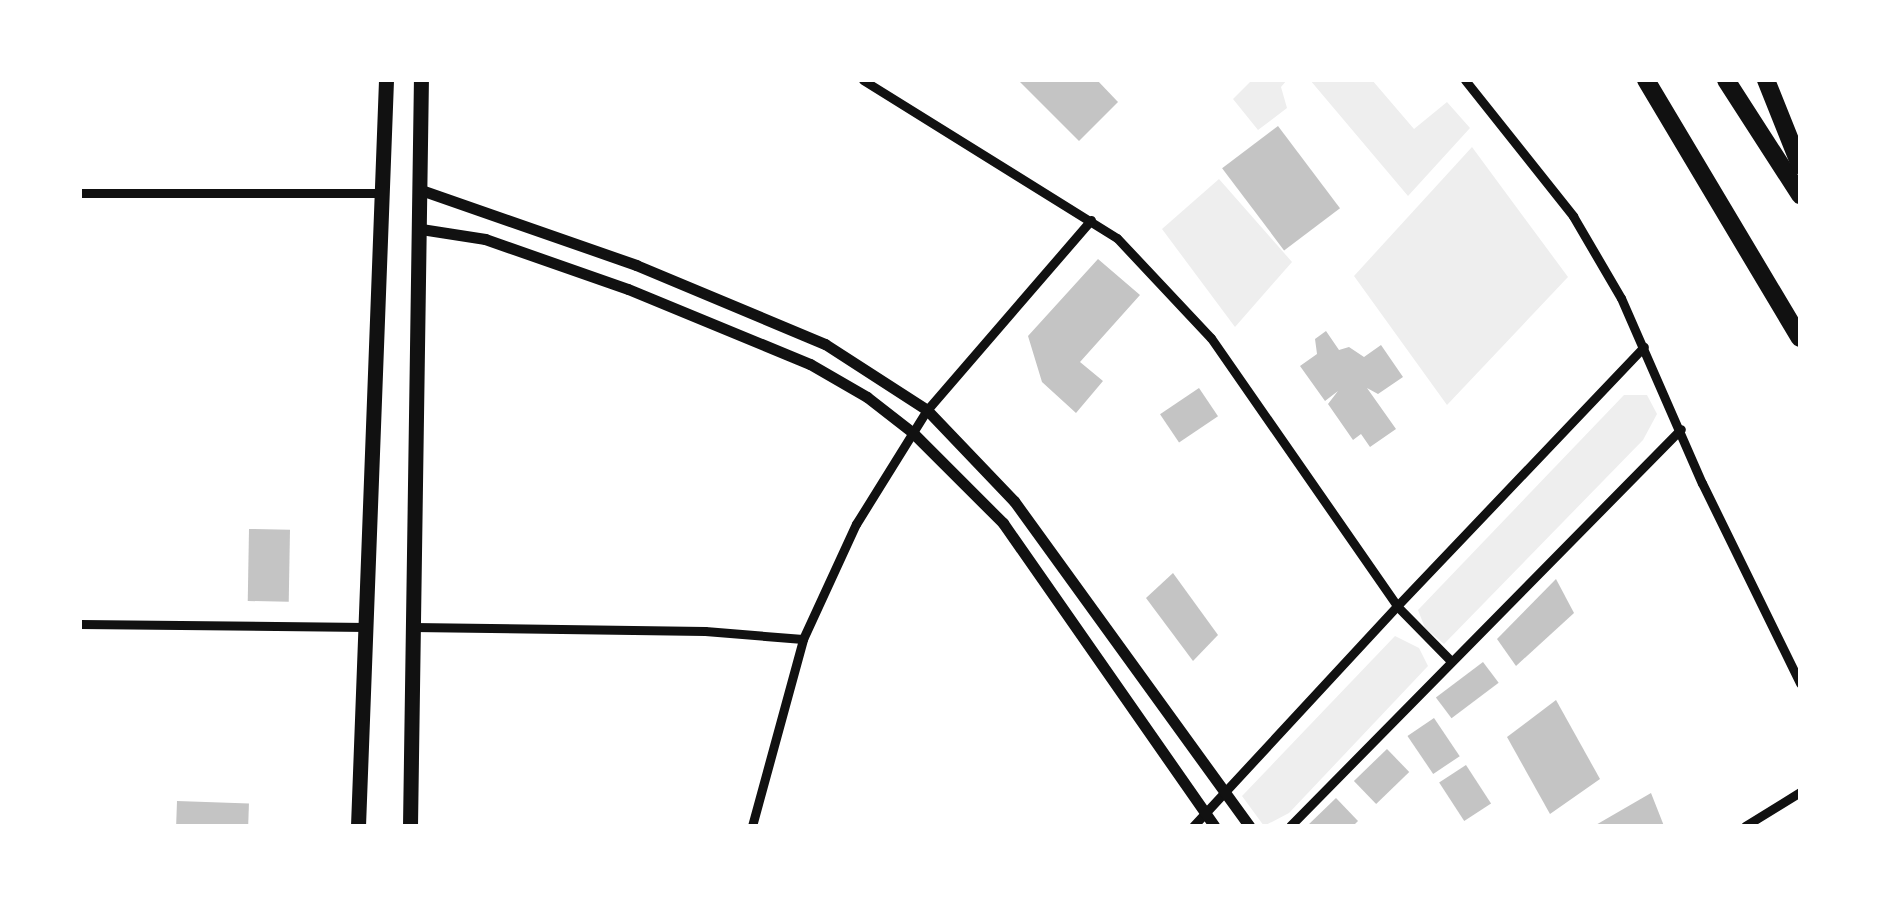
<!DOCTYPE html>
<style>
body{margin:0}
#map{position:relative;width:1880px;height:906px;overflow:hidden;background:#fff;font-family:Signika,sans-serif}
div>[style]{position:absolute}
.green>*{inset:0;background:#eee}
.building>*{inset:0;background:#c4c4c4;transform-origin:0 0}
.minor>*{height:9px;margin:-4.5px;padding:0 4.5px;transform-origin:4.5px;border-radius:4.5px;background:#111}
.tertiary>*{height:11px;margin:-5.5px;padding:0 5.5px;transform-origin:5.5px;border-radius:5.5px;background:#111}
.primary>*{height:15px;margin:-7.5px;padding:0 7.5px;transform-origin:7.5px;border-radius:7.5px;background:#111}
.motorway>*{height:18px;margin:-9px;padding:0 9px;transform-origin:9px;border-radius:9px;background:#111}
span{translate:-50% -50%;white-space:nowrap;text-align:center;line-height:1.15;-webkit-text-stroke:8px #fff;paint-order:stroke}
.frame{position:absolute;inset:0;border:82px solid #fff;pointer-events:none}
</style>
<div id="map">
<div class="green">
<i style="clip-path:polygon(1252px 80px,1287px 80px,1281px 87px,1287px 108px,1258px 130px,1233px 99px)"></i>
<i style="clip-path:polygon(1310px 80px,1372px 80px,1414px 129px,1447px 102px,1470px 128px,1408px 196px)"></i>
<i style="clip-path:polygon(1472px 147px,1568px 277px,1447px 405px,1354px 276px)"></i>
<i style="clip-path:polygon(1219px 179px,1292px 262px,1235px 327px,1162px 229px)"></i>
<i style="clip-path:polygon(1624px 395px,1647px 395px,1657px 414px,1643px 440px,1444px 644px,1425px 628px,1418px 610px)"></i>
<i style="clip-path:polygon(1395px 636px,1419px 648px,1428px 666px,1289px 813px,1264px 826px,1242px 796px)"></i>
</div>
<div class="building">
<i style="clip-path:polygon(1018px 80px,1097px 80px,1118px 102px,1079px 141px)"></i>
<i style="left:1278px;top:126px;width:103px;height:70px;rotate:53deg"></i>
<i style="clip-path:polygon(1098px 259px,1140px 295px,1080px 362px,1103px 381px,1076px 413px,1042px 382px,1028px 336px)"></i>
<i style="clip-path:polygon(1326px 331px,1339px 350px,1349px 347px,1364px 357px,1381px 345px,1403px 377px,1378px 394px,1367px 388px,1396px 429px,1370px 447px,1361px 434px,1353px 440px,1328px 404px,1338px 391px,1325px 401px,1300px 366px,1317px 354px,1315px 339px)"></i>
<i style="left:1199px;top:388px;width:34px;height:47px;rotate:56deg"></i>
<i style="left:249px;top:529px;width:41px;height:72px;rotate:1deg"></i>
<i style="clip-path:polygon(1173px 573px,1218px 635px,1193px 661px,1146px 598px)"></i>
<i style="clip-path:polygon(1556px 579px,1574px 613px,1516px 666px,1497px 639px)"></i>
<i style="left:1483px;top:662px;width:26px;height:59px;rotate:53deg"></i>
<i style="clip-path:polygon(1556px 700px,1600px 779px,1550px 814px,1507px 737px)"></i>
<i style="left:1434px;top:718px;width:46px;height:32px;rotate:56deg"></i>
<i style="left:1387px;top:749px;width:32px;height:46px;rotate:46deg"></i>
<i style="left:1466px;top:765px;width:46px;height:32px;rotate:57deg"></i>
<i style="clip-path:polygon(1651px 793px,1664px 826px,1594px 826px)"></i>
<i style="clip-path:polygon(1336px 798px,1358px 821px,1353px 826px,1307px 826px)"></i>
<i style="left:177px;top:801px;width:72px;height:25px;rotate:2deg"></i>
</div>
<div class="minor">
<i style="left:863px;top:80px;width:299px;rotate:31.9deg"></i>
<i style="left:1117px;top:238px;width:137px;rotate:46.8deg"></i>
<i style="left:1211px;top:338px;width:326px;rotate:55.2deg"></i>
<i style="left:1397px;top:606px;width:300px;rotate:132.8deg"></i>
<i style="left:1465px;top:80px;width:174px;rotate:51.5deg"></i>
<i style="left:1573px;top:216px;width:95px;rotate:59.7deg"></i>
<i style="left:1621px;top:298px;width:202px;rotate:66.4deg"></i>
<i style="left:1702px;top:483px;width:223px;rotate:63.9deg"></i>
<i style="left:80px;top:193px;width:303px"></i>
<i style="left:80px;top:624px;width:287px;rotate:0.6deg"></i>
<i style="left:413px;top:627px;width:292px;rotate:0.8deg"></i>
<i style="left:705px;top:631px;width:98px;rotate:4.7deg"></i>
<i style="left:1451px;top:661px;width:77px;rotate:-134.5deg"></i>
<i style="left:1397px;top:606px;width:358px;rotate:-46.4deg"></i>
<i style="left:752px;top:826px;width:194px;rotate:-74.7deg"></i>
<i style="left:803px;top:639px;width:127px;rotate:-65.3deg"></i>
<i style="left:856px;top:524px;width:134px;rotate:-58.1deg"></i>
<i style="left:927px;top:410px;width:251px;rotate:-49.2deg"></i>
<i style="left:1290px;top:826px;width:557px;rotate:-45.44deg"></i>
<i style="left:1745px;top:826px;width:65px;rotate:-31.7deg"></i>
</div>
<div class="tertiary">
<i style="left:421px;top:190px;width:228px;rotate:19.2deg"></i>
<i style="left:636px;top:265px;width:205px;rotate:22.7deg"></i>
<i style="left:825px;top:344px;width:121px;rotate:32.9deg"></i>
<i style="left:927px;top:410px;width:126px;rotate:46.3deg"></i>
<i style="left:1014px;top:501px;width:401px;rotate:54.1deg"></i>
<i style="left:421px;top:229px;width:65px;rotate:8.9deg"></i>
<i style="left:485px;top:239px;width:151px;rotate:19.3deg"></i>
<i style="left:628px;top:289px;width:197px;rotate:22.4deg"></i>
<i style="left:810px;top:364px;width:66px;rotate:30.1deg"></i>
<i style="left:867px;top:397px;width:57px;rotate:37.9deg"></i>
<i style="left:912px;top:432px;width:129px;rotate:45deg"></i>
<i style="left:1003px;top:523px;width:369px;rotate:55.1deg"></i>
</div>
<div class="primary">
<i style="left:358px;top:826px;width:747px;rotate:-87.85deg"></i>
<i style="left:410px;top:826px;width:746px;rotate:-89.16deg"></i>
</div>
<div class="motorway">
<i style="left:1646px;top:80px;width:300px;rotate:59.2deg"></i>
<i style="left:1726px;top:80px;width:137px;rotate:57.2deg"></i>
<i style="left:1766px;top:80px;width:92px;rotate:68.2deg"></i>
</div>
<div class="frame"></div>
</div>
